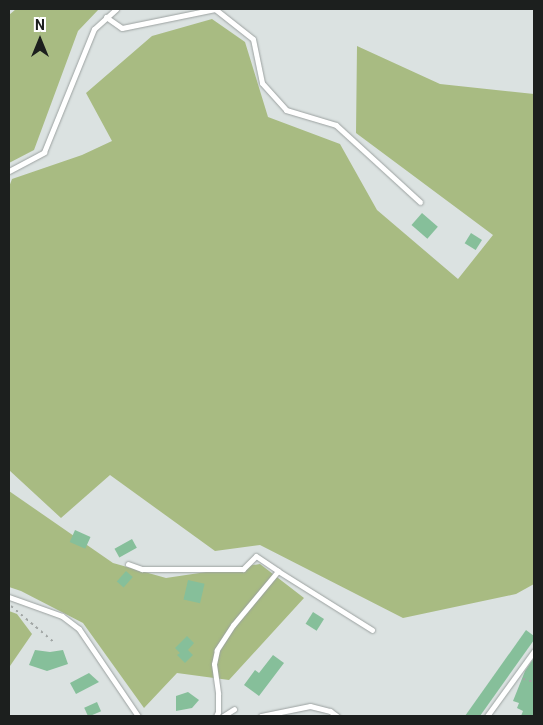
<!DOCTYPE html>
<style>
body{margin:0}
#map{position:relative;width:543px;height:725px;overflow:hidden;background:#dbe2e1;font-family:Roboto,sans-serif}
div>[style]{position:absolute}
.forest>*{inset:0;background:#a8bb82}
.building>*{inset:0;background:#86bf9a;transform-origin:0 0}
.path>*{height:2px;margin-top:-1px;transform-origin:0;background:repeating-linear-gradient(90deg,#a1a6a5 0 2.5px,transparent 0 6.5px)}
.roads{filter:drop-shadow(0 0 1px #9ba1a0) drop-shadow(0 0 1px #9ba1a0)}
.service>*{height:5px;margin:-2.5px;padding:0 2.5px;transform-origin:2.5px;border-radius:2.5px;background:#fff}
span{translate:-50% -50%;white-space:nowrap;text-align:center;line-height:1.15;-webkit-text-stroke:4px #fff;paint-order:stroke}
.frame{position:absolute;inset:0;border:10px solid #1c1f1e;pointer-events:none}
.north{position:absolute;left:15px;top:15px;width:50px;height:50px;-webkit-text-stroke:4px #fff;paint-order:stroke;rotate:0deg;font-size:14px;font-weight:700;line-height:20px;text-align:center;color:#1c1f1e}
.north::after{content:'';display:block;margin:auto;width:18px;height:22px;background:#1c1f1e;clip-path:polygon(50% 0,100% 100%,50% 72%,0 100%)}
</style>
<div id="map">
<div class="forest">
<i style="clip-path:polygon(16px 9px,99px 9px,78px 31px,34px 150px,9px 163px,9px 15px)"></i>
<i style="clip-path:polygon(212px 19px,245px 42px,268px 117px,340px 144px,377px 210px,458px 279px,493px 235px,356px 133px,357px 46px,440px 84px,534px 94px,534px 584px,516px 594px,403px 618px,260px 545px,215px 551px,110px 475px,61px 518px,9px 470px,9px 187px,12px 179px,82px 155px,112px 141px,86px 93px,152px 36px)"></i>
<i style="clip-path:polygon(9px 491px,113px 563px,166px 578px,260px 564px,304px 598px,229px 680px,177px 673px,144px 708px,83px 623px,21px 591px,9px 587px)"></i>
<i style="clip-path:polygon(9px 611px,17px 614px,32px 634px,10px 666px)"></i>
</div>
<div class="building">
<i style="left:422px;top:213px;width:21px;height:16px;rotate:41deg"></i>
<i style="left:471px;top:233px;width:13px;height:12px;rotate:32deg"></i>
<i style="left:75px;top:530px;width:17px;height:13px;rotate:24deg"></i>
<i style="left:132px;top:539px;width:10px;height:20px;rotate:61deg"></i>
<i style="left:126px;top:571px;width:9px;height:14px;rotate:41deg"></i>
<i style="left:188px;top:580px;width:17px;height:20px;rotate:13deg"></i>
<i style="left:313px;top:612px;width:13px;height:14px;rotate:32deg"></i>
<i style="clip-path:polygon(526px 630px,534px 636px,534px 640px,480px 716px,465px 716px)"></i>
<i style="clip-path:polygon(187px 636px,194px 643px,188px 650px,193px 655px,185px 663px,177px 655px,180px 653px,175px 648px)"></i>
<i style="clip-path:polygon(35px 650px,50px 652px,63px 650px,68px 664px,47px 671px,29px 665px)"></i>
<i style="clip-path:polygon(273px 655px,284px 663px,259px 696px,244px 685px,255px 670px,259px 673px)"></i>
<i style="clip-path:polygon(534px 658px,534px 716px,521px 716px,523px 711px,517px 708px,519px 703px,513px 701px,525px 671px)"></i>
<i style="clip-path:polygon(89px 673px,99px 682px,76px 694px,70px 683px)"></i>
<i style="clip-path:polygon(188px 692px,199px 700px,192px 708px,176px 711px,176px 696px)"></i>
<i style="left:97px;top:702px;width:10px;height:14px;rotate:66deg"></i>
</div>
<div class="path">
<i style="left:11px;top:606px;width:57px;rotate:40.1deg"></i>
<i style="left:523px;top:679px;width:11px;rotate:15deg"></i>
</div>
<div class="roads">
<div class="service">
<i style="left:106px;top:17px;width:19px;rotate:35deg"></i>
<i style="left:122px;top:28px;width:95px;rotate:-11.5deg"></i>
<i style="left:215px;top:9px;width:48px;rotate:38.3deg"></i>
<i style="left:253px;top:39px;width:45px;rotate:78.4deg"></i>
<i style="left:262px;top:83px;width:36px;rotate:48deg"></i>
<i style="left:286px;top:110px;width:52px;rotate:16.7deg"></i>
<i style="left:336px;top:125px;width:114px;rotate:42.5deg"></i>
<i style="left:9px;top:171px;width:40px;rotate:-28deg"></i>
<i style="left:44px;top:152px;width:133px;rotate:-67.9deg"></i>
<i style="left:94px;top:29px;width:30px;rotate:-42deg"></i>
<i style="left:128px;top:564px;width:15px;rotate:20deg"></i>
<i style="left:142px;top:569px;width:101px"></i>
<i style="left:243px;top:569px;width:18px;rotate:-45deg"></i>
<i style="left:256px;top:556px;width:27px;rotate:34deg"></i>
<i style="left:278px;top:571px;width:70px;rotate:129.8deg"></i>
<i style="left:233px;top:625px;width:30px;rotate:123deg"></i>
<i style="left:217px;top:650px;width:14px;rotate:102deg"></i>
<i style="left:214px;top:664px;width:30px;rotate:82deg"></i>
<i style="left:218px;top:694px;width:18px;rotate:90deg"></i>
<i style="left:218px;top:712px;width:4px;rotate:117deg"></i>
<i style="left:278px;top:571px;width:111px;rotate:32.1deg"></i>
<i style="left:9px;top:597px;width:56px;rotate:19.7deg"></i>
<i style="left:62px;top:616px;width:21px;rotate:37deg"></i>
<i style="left:79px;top:629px;width:105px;rotate:55.9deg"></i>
<i style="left:223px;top:716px;width:13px;rotate:-32deg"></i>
<i style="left:261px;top:716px;width:50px;rotate:-11.5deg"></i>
<i style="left:310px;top:706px;width:21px;rotate:14deg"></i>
<i style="left:330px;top:711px;width:9px;rotate:36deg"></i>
<i style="left:487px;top:716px;width:80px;rotate:-54.1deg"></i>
</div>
</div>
<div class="frame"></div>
<div class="north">N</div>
</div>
